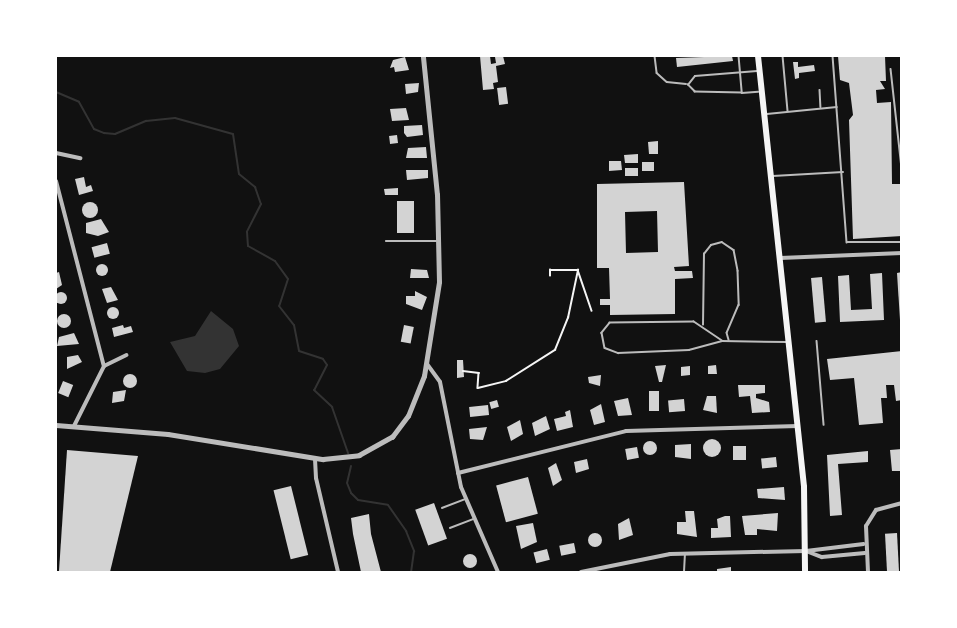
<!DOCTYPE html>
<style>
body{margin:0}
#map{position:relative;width:957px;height:628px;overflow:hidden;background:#111;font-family:Roboto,sans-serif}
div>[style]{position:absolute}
.water>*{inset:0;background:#333}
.stream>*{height:2px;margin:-1px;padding:0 1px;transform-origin:1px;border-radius:1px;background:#333}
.building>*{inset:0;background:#d3d3d3;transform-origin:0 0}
.round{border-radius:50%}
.path>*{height:1.5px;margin:-0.75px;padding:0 0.75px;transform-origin:0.75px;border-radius:0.75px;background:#f5f5f5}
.service>*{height:1.5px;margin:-0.75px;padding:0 0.75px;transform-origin:0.75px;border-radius:0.75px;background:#bcbcbc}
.minor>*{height:4px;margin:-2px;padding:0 2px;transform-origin:2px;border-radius:2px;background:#bcbcbc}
.tertiary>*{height:4.5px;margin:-2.25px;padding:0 2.25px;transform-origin:2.25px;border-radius:2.25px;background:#bcbcbc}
.primary>*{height:6px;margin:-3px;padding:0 3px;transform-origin:3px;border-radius:3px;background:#f5f5f5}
span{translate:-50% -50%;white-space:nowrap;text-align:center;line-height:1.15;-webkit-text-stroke:4.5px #fff;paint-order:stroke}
.frame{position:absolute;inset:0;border:57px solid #fff;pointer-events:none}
</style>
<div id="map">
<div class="water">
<i style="clip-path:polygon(211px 311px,233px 329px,239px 346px,220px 369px,205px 373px,187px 371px,170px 342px,195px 336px)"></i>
</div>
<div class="stream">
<i style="left:56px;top:92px;width:25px;rotate:23deg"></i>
<i style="left:79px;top:102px;width:31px;rotate:61deg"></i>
<i style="left:94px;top:129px;width:11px;rotate:22deg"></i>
<i style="left:104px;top:133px;width:11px;rotate:5deg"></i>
<i style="left:115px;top:134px;width:34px;rotate:-23deg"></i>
<i style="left:146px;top:121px;width:29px;rotate:-6deg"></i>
<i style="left:175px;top:118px;width:60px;rotate:15.4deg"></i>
<i style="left:233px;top:134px;width:40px;rotate:81.5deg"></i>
<i style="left:239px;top:174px;width:21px;rotate:39deg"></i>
<i style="left:255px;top:187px;width:18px;rotate:71deg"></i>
<i style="left:261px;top:204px;width:31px;rotate:117deg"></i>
<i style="left:247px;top:232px;width:14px;rotate:86deg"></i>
<i style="left:248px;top:246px;width:31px;rotate:29deg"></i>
<i style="left:275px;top:261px;width:22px;rotate:54deg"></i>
<i style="left:288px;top:279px;width:28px;rotate:108deg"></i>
<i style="left:279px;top:306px;width:24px;rotate:52deg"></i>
<i style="left:294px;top:325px;width:26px;rotate:79deg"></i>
<i style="left:299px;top:351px;width:25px;rotate:18deg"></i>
<i style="left:323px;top:359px;width:7px;rotate:56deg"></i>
<i style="left:327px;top:365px;width:28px;rotate:117deg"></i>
<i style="left:314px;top:390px;width:25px;rotate:43deg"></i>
<i style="left:332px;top:407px;width:49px;rotate:70.8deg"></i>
<i style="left:351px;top:466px;width:17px;rotate:103deg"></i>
<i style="left:347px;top:483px;width:11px;rotate:68deg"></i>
<i style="left:351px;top:493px;width:10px;rotate:45deg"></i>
<i style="left:358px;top:500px;width:30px;rotate:9deg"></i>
<i style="left:388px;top:505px;width:32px;rotate:55deg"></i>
<i style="left:406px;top:531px;width:22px;rotate:68deg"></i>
<i style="left:414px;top:551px;width:21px;rotate:98deg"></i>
</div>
<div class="building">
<i style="clip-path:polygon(480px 56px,490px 56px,491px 64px,496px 63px,495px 57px,503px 56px,505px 64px,496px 66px,498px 82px,493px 83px,494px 89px,483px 90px)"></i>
<i style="clip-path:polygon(732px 56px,733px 61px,677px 67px,676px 58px)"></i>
<i style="clip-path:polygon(838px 56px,885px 56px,886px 81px,880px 81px,885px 89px,876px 90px,877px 103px,891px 102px,892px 184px,900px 184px,902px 236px,853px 239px,849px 120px,853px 115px,849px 83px,840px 80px)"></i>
<i style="clip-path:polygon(405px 57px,409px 70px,395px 72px,394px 67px,390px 68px,393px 60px)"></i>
<i style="clip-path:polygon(793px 62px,798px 62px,798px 67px,814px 65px,815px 71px,799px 73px,799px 78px,795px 79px)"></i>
<i style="clip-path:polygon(419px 83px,418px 92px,406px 94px,405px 84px)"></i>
<i style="left:506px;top:87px;width:17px;height:9px;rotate:83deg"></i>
<i style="clip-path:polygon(406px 108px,409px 120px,392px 121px,390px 109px)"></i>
<i style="clip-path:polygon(422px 125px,423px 135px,407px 137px,404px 133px,404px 126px)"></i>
<i style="left:397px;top:135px;width:8px;height:8px;rotate:83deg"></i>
<i style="clip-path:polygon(658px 141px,658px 154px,649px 154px,648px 142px)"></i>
<i style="clip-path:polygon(426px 147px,427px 158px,406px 158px,408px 148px)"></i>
<i style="clip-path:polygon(638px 154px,638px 163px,625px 163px,624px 155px)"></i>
<i style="clip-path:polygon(609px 161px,621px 161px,622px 170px,609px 171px)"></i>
<i style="left:654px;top:162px;width:9px;height:12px;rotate:90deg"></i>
<i style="left:625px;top:168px;width:13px;height:8px"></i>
<i style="clip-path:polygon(406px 170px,428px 170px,428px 178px,407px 180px)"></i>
<i style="clip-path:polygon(84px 177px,86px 187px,91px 185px,93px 191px,79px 195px,75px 179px)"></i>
<i style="clip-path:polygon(evenodd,684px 182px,689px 266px,674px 267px,675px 271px,692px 271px,693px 278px,675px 279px,675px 314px,610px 315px,610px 305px,600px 305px,600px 299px,610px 299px,609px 268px,597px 268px,597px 184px,684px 182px,657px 211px,658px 252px,626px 253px,625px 212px,657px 211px)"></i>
<i style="clip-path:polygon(398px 188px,398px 195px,385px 195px,384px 189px)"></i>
<i style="left:397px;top:201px;width:17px;height:32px"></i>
<i class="round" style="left:82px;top:202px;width:16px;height:16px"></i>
<i style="clip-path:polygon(101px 219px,109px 232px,98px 236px,86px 233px,86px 223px)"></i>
<i style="left:107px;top:243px;width:11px;height:16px;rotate:75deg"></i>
<i class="round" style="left:96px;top:264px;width:12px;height:12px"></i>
<i style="clip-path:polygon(411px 269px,427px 270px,429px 278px,410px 278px)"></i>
<i style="clip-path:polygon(59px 272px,62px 285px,56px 289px,56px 273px)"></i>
<i style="clip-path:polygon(902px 272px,902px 320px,900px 320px,897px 273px)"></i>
<i style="clip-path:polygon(882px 273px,884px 320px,840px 322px,838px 276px,849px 275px,851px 310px,872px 309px,870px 274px)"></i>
<i style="left:822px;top:277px;width:45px;height:11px;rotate:85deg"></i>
<i style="clip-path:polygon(111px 287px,118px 300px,107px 303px,102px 289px)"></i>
<i style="clip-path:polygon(415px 291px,427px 297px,422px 310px,406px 304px,406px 296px,415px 296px)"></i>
<i class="round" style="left:55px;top:292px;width:12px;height:12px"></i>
<i class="round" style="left:107px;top:307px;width:12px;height:12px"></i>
<i class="round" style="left:57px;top:314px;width:14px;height:14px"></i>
<i style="clip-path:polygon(123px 325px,124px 328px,131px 326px,133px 332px,114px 337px,112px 328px)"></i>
<i style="left:404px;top:325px;width:10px;height:17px;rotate:11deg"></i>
<i style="clip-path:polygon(74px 333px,79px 344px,57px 346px,59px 337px)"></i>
<i style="clip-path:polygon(902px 351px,902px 400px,896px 401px,894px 385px,886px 385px,887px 398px,881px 398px,883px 423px,859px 425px,854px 378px,830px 380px,827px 359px)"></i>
<i style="clip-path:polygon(78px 355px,82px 362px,67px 369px,67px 357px)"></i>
<i style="clip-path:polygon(457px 360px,463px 360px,464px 377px,457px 378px)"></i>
<i style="clip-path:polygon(666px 365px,662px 382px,659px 382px,655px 366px)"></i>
<i style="clip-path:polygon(716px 365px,717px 374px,708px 374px,708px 366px)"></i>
<i style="clip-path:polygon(690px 366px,690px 375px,681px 376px,681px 367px)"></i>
<i class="round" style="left:123px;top:374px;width:14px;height:14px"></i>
<i style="clip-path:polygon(601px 375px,600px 386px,589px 383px,588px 377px)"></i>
<i style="left:63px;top:381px;width:11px;height:13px;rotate:22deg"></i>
<i style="clip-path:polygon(738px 385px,765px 385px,765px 393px,756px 394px,756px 398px,769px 402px,770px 412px,752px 413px,750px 396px,739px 397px)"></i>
<i style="clip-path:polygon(126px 390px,124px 401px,112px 403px,113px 392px)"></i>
<i style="left:649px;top:391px;width:10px;height:20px"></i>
<i style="clip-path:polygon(707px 396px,716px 396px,717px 413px,703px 410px)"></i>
<i style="clip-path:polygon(628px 398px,632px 415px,618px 416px,614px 401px)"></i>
<i style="left:684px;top:399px;width:12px;height:16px;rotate:85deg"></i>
<i style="left:497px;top:400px;width:7px;height:8px;rotate:74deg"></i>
<i style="clip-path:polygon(601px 404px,605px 422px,594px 425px,590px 410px)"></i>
<i style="left:488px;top:405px;width:10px;height:19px;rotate:84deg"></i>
<i style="clip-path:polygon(570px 410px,573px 427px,557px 431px,554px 419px,566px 416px,565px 412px)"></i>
<i style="clip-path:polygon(546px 416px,550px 429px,535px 436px,532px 423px)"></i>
<i style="clip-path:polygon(520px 420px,523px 434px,511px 441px,507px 427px)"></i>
<i style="clip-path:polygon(487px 427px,483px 440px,470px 439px,469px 429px)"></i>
<i class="round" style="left:703px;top:439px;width:18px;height:18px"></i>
<i class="round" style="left:643px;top:441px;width:14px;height:14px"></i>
<i style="clip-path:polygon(691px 444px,691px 459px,675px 457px,675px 445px)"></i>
<i style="left:746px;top:446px;width:14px;height:13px;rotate:90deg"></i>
<i style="left:637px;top:447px;width:11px;height:12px;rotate:80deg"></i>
<i style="clip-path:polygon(902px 449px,902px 471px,892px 471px,890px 450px)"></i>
<i style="clip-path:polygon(67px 450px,138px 456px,110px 572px,59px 571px)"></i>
<i style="clip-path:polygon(868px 451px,868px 462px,838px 464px,842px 515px,830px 516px,827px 455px)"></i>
<i style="left:776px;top:457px;width:10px;height:15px;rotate:84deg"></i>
<i style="clip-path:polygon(587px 459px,589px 469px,576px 473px,574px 462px)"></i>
<i style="clip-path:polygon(556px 463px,562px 480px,553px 486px,548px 468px)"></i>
<i style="left:528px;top:477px;width:38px;height:33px;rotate:75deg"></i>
<i style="left:291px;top:486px;width:71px;height:18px;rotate:76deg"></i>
<i style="clip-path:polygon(784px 487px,785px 500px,758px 498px,757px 489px)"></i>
<i style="left:434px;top:503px;width:38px;height:20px;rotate:70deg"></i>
<i style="clip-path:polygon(685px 511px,694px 511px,697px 537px,677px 534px,677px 522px,686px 522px)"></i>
<i style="clip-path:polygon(778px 513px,777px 531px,757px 529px,757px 535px,745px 535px,742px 516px)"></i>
<i style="clip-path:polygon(369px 514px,371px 534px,381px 572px,361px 572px,353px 534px,351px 518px)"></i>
<i style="clip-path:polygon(725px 516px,730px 516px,731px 537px,711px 538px,711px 528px,718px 528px,717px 519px)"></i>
<i style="clip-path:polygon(629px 518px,633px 535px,619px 540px,618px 524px)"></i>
<i style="clip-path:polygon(533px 523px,537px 542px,521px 549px,516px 526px)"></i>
<i style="left:897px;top:533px;width:39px;height:12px;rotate:87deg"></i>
<i class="round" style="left:588px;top:533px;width:14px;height:14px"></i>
<i style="left:574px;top:543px;width:10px;height:15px;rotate:79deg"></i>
<i style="left:547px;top:549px;width:11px;height:14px;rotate:75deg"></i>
<i class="round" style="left:463px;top:554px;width:14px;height:14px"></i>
<i style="clip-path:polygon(731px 567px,731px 572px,717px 572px,717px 569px)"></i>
</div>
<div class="path">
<i style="left:550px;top:276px;width:6px;rotate:-90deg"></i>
<i style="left:550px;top:270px;width:27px"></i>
<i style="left:463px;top:371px;width:16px;rotate:7deg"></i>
<i style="left:479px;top:373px;width:15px;rotate:94deg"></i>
<i style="left:478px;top:388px;width:29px;rotate:-14deg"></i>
<i style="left:506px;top:381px;width:58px;rotate:-32.3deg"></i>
<i style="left:555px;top:350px;width:35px;rotate:-68deg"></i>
<i style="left:568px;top:318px;width:49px;rotate:-78.2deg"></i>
<i style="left:578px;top:270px;width:43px;rotate:71.1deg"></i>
</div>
<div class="service">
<i style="left:655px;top:56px;width:17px;rotate:83deg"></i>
<i style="left:657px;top:73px;width:13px;rotate:42deg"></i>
<i style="left:667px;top:82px;width:19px;rotate:6deg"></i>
<i style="left:739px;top:56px;width:37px;rotate:85deg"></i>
<i style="left:742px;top:93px;width:16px;rotate:-4deg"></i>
<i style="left:783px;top:56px;width:55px;rotate:84.8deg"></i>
<i style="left:833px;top:56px;width:187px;rotate:85.7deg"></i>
<i style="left:847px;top:242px;width:55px"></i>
<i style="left:891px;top:69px;width:101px;rotate:83.7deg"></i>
<i style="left:820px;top:90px;width:17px;rotate:87deg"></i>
<i style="left:742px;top:93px;width:47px;rotate:-178.8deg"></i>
<i style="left:695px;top:92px;width:10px;rotate:-135deg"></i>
<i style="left:688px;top:85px;width:11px;rotate:-52deg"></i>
<i style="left:695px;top:76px;width:62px;rotate:-4.6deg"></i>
<i style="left:767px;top:114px;width:70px;rotate:-5.7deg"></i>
<i style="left:773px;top:176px;width:70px;rotate:-3.3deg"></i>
<i style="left:386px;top:241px;width:50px"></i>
<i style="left:703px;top:325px;width:71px;rotate:-89.2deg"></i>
<i style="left:704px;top:254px;width:11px;rotate:-52deg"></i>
<i style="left:711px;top:245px;width:11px;rotate:-15deg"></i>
<i style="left:722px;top:242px;width:14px;rotate:34deg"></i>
<i style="left:734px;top:250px;width:21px;rotate:79deg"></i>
<i style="left:738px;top:271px;width:34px;rotate:88deg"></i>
<i style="left:739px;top:305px;width:30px;rotate:113deg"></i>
<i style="left:727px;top:333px;width:7px;rotate:74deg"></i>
<i style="left:722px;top:341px;width:34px;rotate:-146deg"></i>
<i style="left:694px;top:322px;width:84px;rotate:179.3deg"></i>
<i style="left:610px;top:323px;width:13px;rotate:129deg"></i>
<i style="left:602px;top:333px;width:15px;rotate:79deg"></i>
<i style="left:605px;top:348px;width:14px;rotate:21deg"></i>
<i style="left:618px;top:353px;width:71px;rotate:-2.4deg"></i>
<i style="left:689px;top:350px;width:34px;rotate:-15deg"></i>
<i style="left:722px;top:341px;width:65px;rotate:0.9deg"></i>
<i style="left:817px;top:341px;width:84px;rotate:85.2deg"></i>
<i style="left:442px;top:508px;width:25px;rotate:-21deg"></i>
<i style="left:56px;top:513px;width:59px;rotate:90deg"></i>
<i style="left:450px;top:528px;width:25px;rotate:-21deg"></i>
<i style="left:684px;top:572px;width:18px;rotate:-87deg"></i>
</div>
<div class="minor">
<i style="left:56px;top:153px;width:25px;rotate:12deg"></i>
<i style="left:56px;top:181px;width:191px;rotate:75.5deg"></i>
<i style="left:780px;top:258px;width:122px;rotate:-2.3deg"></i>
<i style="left:427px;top:364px;width:22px;rotate:54deg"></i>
<i style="left:440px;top:382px;width:107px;rotate:78.7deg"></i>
<i style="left:461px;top:487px;width:93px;rotate:66.5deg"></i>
<i style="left:74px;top:426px;width:67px;rotate:-63.4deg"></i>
<i style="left:104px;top:366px;width:25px;rotate:-26deg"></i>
<i style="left:315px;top:459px;width:19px;rotate:87deg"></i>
<i style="left:316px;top:478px;width:97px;rotate:76.8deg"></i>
<i style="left:458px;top:473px;width:173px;rotate:-14deg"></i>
<i style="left:626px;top:431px;width:172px;rotate:-1.7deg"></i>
<i style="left:806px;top:551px;width:17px;rotate:21deg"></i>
<i style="left:822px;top:557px;width:43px;rotate:-5.3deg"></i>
<i style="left:581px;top:572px;width:91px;rotate:-11.4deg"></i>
<i style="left:670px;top:554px;width:136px;rotate:-1.3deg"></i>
<i style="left:806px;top:551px;width:58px;rotate:-6.9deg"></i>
<i style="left:868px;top:572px;width:46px;rotate:-92.5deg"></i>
<i style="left:866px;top:526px;width:19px;rotate:-58deg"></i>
<i style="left:876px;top:510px;width:27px;rotate:-15deg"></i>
</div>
<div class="tertiary">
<i style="left:56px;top:425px;width:112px;rotate:4.6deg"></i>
<i style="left:168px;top:434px;width:157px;rotate:9.2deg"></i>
<i style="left:323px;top:459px;width:36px;rotate:-6deg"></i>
<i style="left:359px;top:455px;width:38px;rotate:-29deg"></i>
<i style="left:392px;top:437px;width:26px;rotate:-53deg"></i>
<i style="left:408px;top:416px;width:43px;rotate:-68.2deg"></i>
<i style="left:424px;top:376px;width:95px;rotate:-80.9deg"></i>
<i style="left:439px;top:282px;width:87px;rotate:-91.3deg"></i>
<i style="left:437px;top:195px;width:140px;rotate:-95.8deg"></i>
</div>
<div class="primary">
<i style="left:758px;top:56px;width:433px;rotate:83.9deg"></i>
<i style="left:804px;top:487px;width:85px;rotate:89.3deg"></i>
</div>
<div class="frame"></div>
</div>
